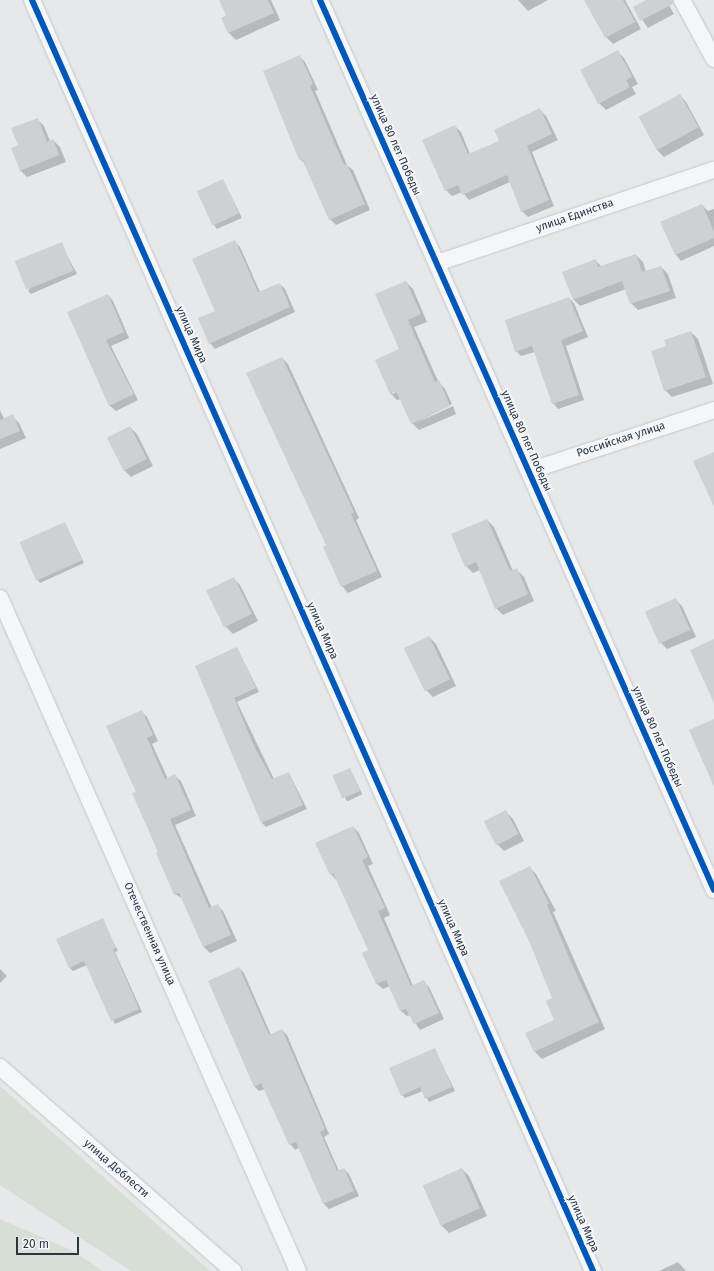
<!DOCTYPE html>
<meta charset="utf-8">
<style>
body{margin:0}
#map{position:relative;width:714px;height:1271px;overflow:hidden;background:#e6e8ea;font-family:"Fira Sans",sans-serif}
div>[style]{position:absolute}
.green>*{inset:0;background:#d6ded6}
.shadow>*{inset:0;background:#0003;transform-origin:0 0}
.building>*{inset:0;background:#ced0d3;transform-origin:0 0}
.roads{filter:drop-shadow(0 0 1px #c4c6c8) drop-shadow(0 0 1px #c4c6c8)}
.street>*{height:16px;margin:-8px;padding:0 8px;transform-origin:8px;border-radius:8px;background:#f5f6f7}
.cycleway>*{height:6px;margin:-3px;padding:0 3px;transform-origin:3px;border-radius:3px;background:#0057b8}
span{translate:-50% -50%;white-space:nowrap;text-align:center;line-height:1.15;-webkit-text-stroke:4px #f4f6f9;paint-order:stroke}
.street-label{font-size:11px;color:#2b3445}
.scale{position:absolute;left:16px;top:1237px;width:63px;height:18px;box-sizing:border-box;border:2px solid #2b3445;border-top:0;padding-left:5px;font-size:12px;line-height:14px;white-space:nowrap;color:#2b3445;-webkit-text-stroke:3px #f4f6f9;paint-order:stroke}
</style>
<div id="map">
<div class="green">
<i style="clip-path:polygon(0 1086px,210px 1271px,131px 1271px,0 1185px)"></i>
<i style="clip-path:polygon(0 1219px,71px 1250px,103px 1271px,0 1271px)"></i>
</div>
<div class="shadow">
<i style="clip-path:polygon(220px 0,271px 0,280px 20px,236px 40px,229px 33px,222px 18px,227px 16px)"></i>
<i style="clip-path:polygon(518px 0,548px 0,528px 11px)"></i>
<i style="clip-path:polygon(585px 0,625px 0,641px 29px,613px 44px,606px 37px)"></i>
<i style="clip-path:polygon(648px 0,666px 0,674px 14px,648px 28px,634px 8px)"></i>
<i style="clip-path:polygon(618px 52px,624px 58px,638px 84px,632px 87px,636px 94px,606px 110px,599px 103px)"></i>
<i style="clip-path:polygon(299px 56px,305px 62px,318px 90px,315px 91px,347px 165px,353px 170px,370px 210px,336px 225px,330px 219px,306px 165px,300px 159px)"></i>
<i style="clip-path:polygon(680px 95px,686px 102px,704px 135px,664px 157px,657px 150px,639px 117px)"></i>
<i style="clip-path:polygon(540px 110px,546px 116px,558px 140px,532px 152px,554px 206px,528px 217px,522px 211px,510px 182px,469px 200px,462px 192px,452px 196px,446px 190px,455px 126px,461px 132px,470px 154px,500px 141px)"></i>
<i style="clip-path:polygon(37px 119px,44px 126px,50px 141px,53px 140px,60px 147px,66px 162px,27px 177px,20px 170px,19px 146px)"></i>
<i style="clip-path:polygon(223px 180px,242px 218px,217px 229px,214px 225px)"></i>
<i style="clip-path:polygon(702px 205px,708px 211px,714px 209px,714px 246px,681px 261px,676px 255px,661px 223px)"></i>
<i style="clip-path:polygon(235px 242px,240px 247px,260px 292px,280px 284px,285px 289px,295px 312px,215px 349px,210px 343px)"></i>
<i style="clip-path:polygon(61px 244px,77px 274px,31px 294px,28px 291px)"></i>
<i style="clip-path:polygon(636px 255px,643px 262px,646px 272px,661px 267px,668px 274px,676px 298px,638px 310px,631px 303px,626px 289px,580px 306px,573px 299px,595px 260px,602px 267px)"></i>
<i style="clip-path:polygon(evenodd,406px 282px,413px 289px,427px 322px,414px 327px,438px 381px,445px 389px,452px 404px,414px 424px,453px 406px,456px 414px,419px 430px,412px 423px,401px 399px,397px 400px,390px 393px,400px 349px,406px 282px,401px 390px,392px 394px,392px 392px,401px 390px)"></i>
<i style="clip-path:polygon(108px 295px,113px 301px,129px 338px,111px 346px,138px 400px,116px 411px,110px 406px,68px 312px)"></i>
<i style="clip-path:polygon(569px 298px,574px 303px,588px 337px,566px 346px,584px 400px,558px 409px,553px 403px,535px 352px,521px 356px,516px 351px)"></i>
<i style="clip-path:polygon(691px 332px,698px 339px,713px 384px,672px 397px,665px 390px)"></i>
<i style="clip-path:polygon(282px 358px,288px 364px,359px 518px,356px 520px,382px 577px,348px 593px,342px 586px,327px 546px)"></i>
<i style="clip-path:polygon(0 410px,4px 419px,12px 416px,19px 423px,26px 438px,0 449px)"></i>
<i style="clip-path:polygon(130px 427px,137px 434px,153px 466px,131px 477px,124px 470px)"></i>
<i style="clip-path:polygon(487px 520px,494px 527px,513px 571px,517px 570px,524px 577px,534px 601px,503px 615px,496px 608px,480px 570px,473px 573px,466px 566px)"></i>
<i style="clip-path:polygon(65px 523px,84px 563px,40px 583px,37px 579px)"></i>
<i style="clip-path:polygon(233px 578px,240px 585px,258px 621px,233px 634px,226px 627px)"></i>
<i style="clip-path:polygon(675px 599px,682px 606px,696px 637px,667px 649px,660px 642px)"></i>
<i style="clip-path:polygon(429px 637px,436px 644px,456px 686px,433px 697px,426px 690px)"></i>
<i style="clip-path:polygon(237px 648px,259px 692px,237px 702px,274px 779px,289px 773px,307px 809px,266px 827px,262px 823px,196px 666px)"></i>
<i style="clip-path:polygon(141px 711px,147px 717px,158px 741px,152px 744px,168px 779px,175px 776px,181px 781px,196px 816px,175px 825px,212px 908px,217px 905px,223px 911px,237px 941px,210px 953px,204px 947px,183px 899px,175px 894px,137px 792px)"></i>
<i style="left:350px;top:769px;width:28px;height:17px;rotate:64deg"></i>
<i style="clip-path:polygon(506px 812px,513px 819px,524px 841px,504px 851px,497px 844px)"></i>
<i style="clip-path:polygon(353px 827px,359px 833px,373px 864px,368px 866px,390px 915px,384px 918px,413px 986px,423px 981px,429px 987px,444px 1019px,420px 1030px,410px 1015px,407px 1016px,401px 1011px,390px 986px,383px 989px,377px 984px,370px 950px,337px 881px,331px 874px)"></i>
<i style="clip-path:polygon(529px 867px,536px 874px,556px 911px,553px 912px,605px 1029px,542px 1059px,535px 1052px,526px 1034px,556px 1020px)"></i>
<i style="clip-path:polygon(102px 920px,118px 951px,115px 952px,142px 1012px,115px 1024px,87px 965px,73px 971px,70px 968px)"></i>
<i style="clip-path:polygon(239px 968px,244px 973px,271px 1035px,282px 1030px,287px 1035px,329px 1134px,324px 1137px,339px 1171px,344px 1169px,349px 1174px,359px 1196px,329px 1209px,324px 1204px,299px 1148px,295px 1150px,290px 1144px,265px 1089px,259px 1091px,254px 1086px)"></i>
<i style="clip-path:polygon(0 969px,7px 976px,0 983px)"></i>
<i style="clip-path:polygon(435px 1050px,455px 1091px,429px 1102px,423px 1091px,405px 1098px,402px 1095px)"></i>
<i style="clip-path:polygon(462px 1169px,469px 1176px,487px 1216px,449px 1233px,442px 1226px,424px 1187px)"></i>
<i style="clip-path:polygon(678px 1262px,686px 1271px,659px 1271px)"></i>
</div>
<div class="building">
<i style="clip-path:polygon(219px 0,268px 0,274px 13px,228px 33px,221px 18px,226px 15px)"></i>
<i style="clip-path:polygon(584px 0,623px 0,635px 22px,605px 38px)"></i>
<i style="clip-path:polygon(646px 0,673px 0,673px 4px,640px 21px,633px 7px)"></i>
<i style="clip-path:polygon(618px 50px,632px 77px,626px 80px,630px 87px,598px 104px,580px 70px)"></i>
<i style="clip-path:polygon(300px 55px,313px 84px,310px 86px,344px 165px,347px 164px,365px 204px,329px 220px,302px 159px,299px 160px,263px 71px)"></i>
<i style="left:680px;top:94px;width:38px;height:47px;rotate:61deg"></i>
<i style="clip-path:polygon(540px 108px,552px 134px,527px 146px,549px 200px,521px 212px,507px 175px,462px 195px,458px 185px,445px 191px,422px 140px,455px 125px,468px 154px,499px 141px,494px 130px)"></i>
<i style="clip-path:polygon(38px 118px,47px 142px,53px 139px,59px 155px,20px 171px,11px 148px,18px 145px,11px 128px)"></i>
<i style="left:223px;top:179px;width:38px;height:29px;rotate:65deg"></i>
<i style="clip-path:polygon(702px 204px,714px 231px,714px 238px,675px 255px,660px 222px)"></i>
<i style="clip-path:polygon(235px 240px,258px 292px,280px 283px,290px 307px,209px 344px,198px 318px,215px 311px,192px 259px)"></i>
<i style="left:62px;top:242px;width:31px;height:51px;rotate:68deg"></i>
<i style="clip-path:polygon(636px 254px,642px 272px,661px 266px,670px 291px,630px 304px,622px 281px,573px 300px,562px 272px,596px 259px,598px 267px)"></i>
<i style="clip-path:polygon(406px 281px,421px 314px,408px 320px,435px 382px,439px 380px,450px 406px,411px 424px,396px 391px,390px 394px,375px 360px,399px 349px,375px 294px)"></i>
<i style="clip-path:polygon(108px 294px,124px 332px,106px 340px,134px 394px,109px 406px,67px 312px)"></i>
<i style="clip-path:polygon(569px 297px,583px 331px,561px 340px,579px 395px,552px 404px,532px 346px,515px 352px,505px 320px)"></i>
<i style="clip-path:polygon(691px 331px,706px 377px,664px 391px,651px 351px,666px 346px,664px 340px)"></i>
<i style="clip-path:polygon(282px 357px,354px 512px,351px 514px,377px 571px,341px 587px,323px 547px,326px 545px,246px 373px)"></i>
<i style="clip-path:polygon(13px 414px,20px 431px,0 439px,0 420px)"></i>
<i style="left:130px;top:426px;width:37px;height:26px;rotate:63deg"></i>
<i style="clip-path:polygon(714px 452px,714px 507px,693px 461px)"></i>
<i style="clip-path:polygon(487px 519px,510px 571px,517px 568px,528px 594px,495px 609px,476px 562px,465px 567px,451px 534px)"></i>
<i style="left:65px;top:522px;width:42px;height:50px;rotate:66deg"></i>
<i style="left:234px;top:577px;width:41px;height:31px;rotate:64deg"></i>
<i style="left:676px;top:598px;width:35px;height:34px;rotate:66deg"></i>
<i style="left:429px;top:636px;width:48px;height:28px;rotate:64deg"></i>
<i style="clip-path:polygon(714px 639px,714px 703px,690px 650px)"></i>
<i style="clip-path:polygon(237px 647px,256px 688px,234px 698px,254px 746px,272px 779px,289px 772px,303px 805px,261px 823px,195px 666px)"></i>
<i style="clip-path:polygon(142px 710px,153px 735px,147px 738px,165px 779px,175px 774px,191px 810px,170px 819px,209px 908px,218px 904px,231px 935px,203px 947px,179px 893px,174px 895px,156px 853px,158px 852px,132px 793px,136px 792px,106px 726px)"></i>
<i style="clip-path:polygon(714px 719px,714px 787px,689px 730px)"></i>
<i style="left:350px;top:768px;width:25px;height:19px;rotate:67deg"></i>
<i style="left:506px;top:810px;width:27px;height:25px;rotate:63deg"></i>
<i style="clip-path:polygon(353px 826px,368px 857px,362px 860px,385px 908px,378px 911px,411px 986px,424px 980px,439px 1013px,414px 1024px,406px 1009px,400px 1011px,386px 980px,376px 984px,362px 953px,368px 950px,333px 873px,330px 875px,315px 843px)"></i>
<i style="clip-path:polygon(530px 866px,549px 904px,547px 905px,574px 969px,599px 1022px,534px 1052px,525px 1033px,554px 1020px,546px 1001px,552px 998px,529px 941px,499px 881px)"></i>
<i style="clip-path:polygon(103px 918px,116px 948px,113px 949px,139px 1009px,111px 1021px,84px 961px,69px 968px,56px 939px)"></i>
<i style="clip-path:polygon(239px 967px,269px 1035px,282px 1029px,325px 1129px,320px 1132px,337px 1171px,344px 1168px,354px 1191px,323px 1204px,296px 1142px,289px 1145px,261px 1083px,254px 1087px,208px 981px)"></i>
<i style="clip-path:polygon(435px 1048px,452px 1087px,425px 1099px,420px 1087px,401px 1096px,389px 1068px)"></i>
<i style="left:462px;top:1168px;width:44px;height:43px;rotate:66deg"></i>
</div>
<div class="roads">
<div class="street">
<i style="left:32px;top:0;width:1389px;rotate:66.18deg"></i>
<i style="left:320px;top:0;width:973px;rotate:66.12deg"></i>
<i style="left:682px;top:0;width:67px;rotate:61.5deg"></i>
<i style="left:437px;top:263px;width:292px;rotate:-18.6deg"></i>
<i style="left:529px;top:471px;width:195px;rotate:-18.2deg"></i>
<i style="left:0;top:598px;width:736px;rotate:66.12deg"></i>
<i style="left:0;top:1067px;width:310px;rotate:41.2deg"></i>
</div>
</div>
<div class="cycleway">
<i style="left:32px;top:0;width:1389px;rotate:66.18deg"></i>
<i style="left:320px;top:0;width:973px;rotate:66.12deg"></i>
</div>
<div class="street-label">
<span style="left:395px;top:145px;rotate:66deg">улица 80 лет Победы</span>
<span style="left:575px;top:216px;rotate:-19deg">улица Единства</span>
<span style="left:191px;top:335px;rotate:66deg">улица Мира</span>
<span style="left:621px;top:440px;rotate:-18deg">Российская улица</span>
<span style="left:526px;top:441px;rotate:66deg">улица 80 лет Победы</span>
<span style="left:322px;top:631px;rotate:66deg">улица Мира</span>
<span style="left:657px;top:737px;rotate:66deg">улица 80 лет Победы</span>
<span style="left:453px;top:928px;rotate:66deg">улица Мира</span>
<span style="left:149px;top:934px;rotate:66deg">Отечественная улица</span>
<span style="left:116px;top:1169px;rotate:41deg">улица Доблести</span>
<span style="left:583px;top:1224px;rotate:66deg">улица Мира</span>
</div>
<div class="scale">20 m</div>
</div>
